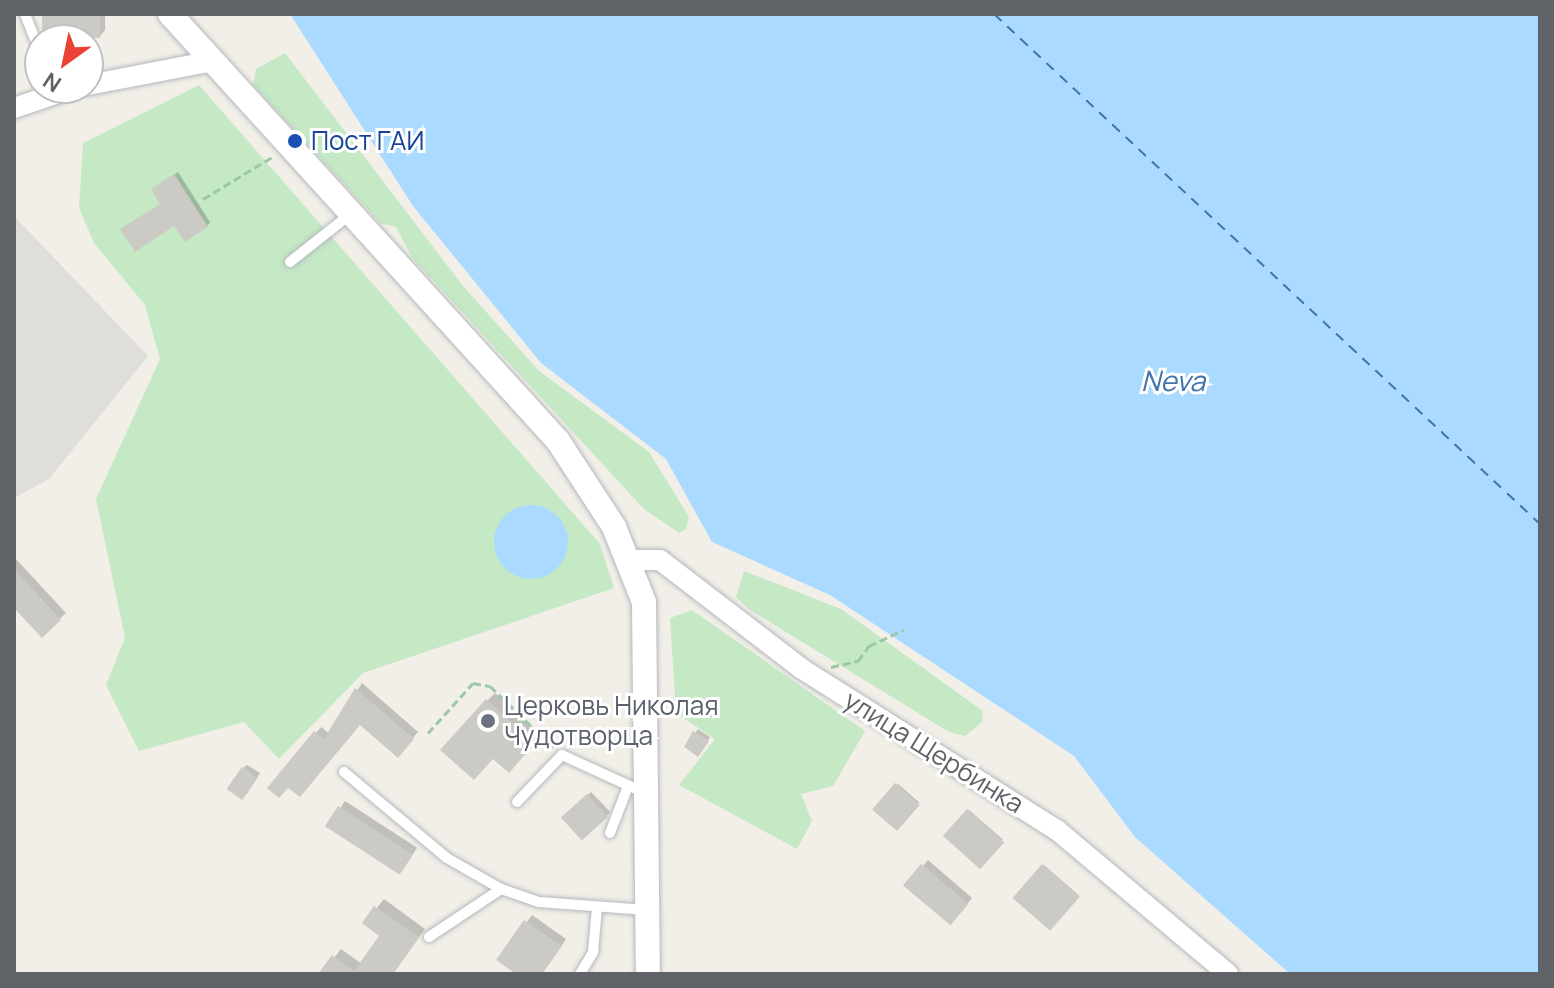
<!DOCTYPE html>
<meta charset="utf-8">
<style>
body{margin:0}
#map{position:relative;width:1554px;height:988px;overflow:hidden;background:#f1efe8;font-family:Manrope,sans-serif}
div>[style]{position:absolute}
.industrial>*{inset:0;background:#e0deda}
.green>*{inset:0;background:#c5e8c5}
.water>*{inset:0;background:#aadaff}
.round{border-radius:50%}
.shadow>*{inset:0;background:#0003;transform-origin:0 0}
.ferry>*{height:2px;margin-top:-1px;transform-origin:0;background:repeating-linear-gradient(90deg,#4174aa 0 10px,transparent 0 18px)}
.building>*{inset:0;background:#cccac5;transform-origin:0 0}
.path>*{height:3px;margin-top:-1.5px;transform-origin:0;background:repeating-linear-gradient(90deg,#9cc7a9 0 8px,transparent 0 12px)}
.roads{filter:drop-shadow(0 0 2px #b5b8bc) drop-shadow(0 0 2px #b5b8bc)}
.service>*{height:10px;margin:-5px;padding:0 5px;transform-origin:5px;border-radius:5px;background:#fff}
.minor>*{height:20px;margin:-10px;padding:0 10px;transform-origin:10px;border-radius:10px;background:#fff}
.tertiary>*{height:24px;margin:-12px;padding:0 12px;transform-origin:12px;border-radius:12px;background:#fff}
.dots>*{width:22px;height:22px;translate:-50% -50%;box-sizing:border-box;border:4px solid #fff;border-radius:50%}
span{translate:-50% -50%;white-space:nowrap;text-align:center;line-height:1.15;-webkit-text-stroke:6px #fff;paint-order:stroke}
.transit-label{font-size:26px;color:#164399}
.left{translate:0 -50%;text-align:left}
.worship-label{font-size:26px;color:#5b616d}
.street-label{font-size:26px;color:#5f6368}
.water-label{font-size:28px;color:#4174aa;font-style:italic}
.frame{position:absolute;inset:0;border:16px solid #5f6368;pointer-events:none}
.north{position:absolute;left:24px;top:24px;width:80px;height:80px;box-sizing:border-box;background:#fff;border:2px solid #bfc1c3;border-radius:50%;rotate:213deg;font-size:22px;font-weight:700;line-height:32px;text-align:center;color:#5f6368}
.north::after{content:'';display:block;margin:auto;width:28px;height:36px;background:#ea4335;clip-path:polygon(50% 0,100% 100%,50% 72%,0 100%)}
</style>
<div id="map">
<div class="industrial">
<i style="clip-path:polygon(14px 216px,148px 356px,49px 479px,14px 498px)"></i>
</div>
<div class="green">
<i style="clip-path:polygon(285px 53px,463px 286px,539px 371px,649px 452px,689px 517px,686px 529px,679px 533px,644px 509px,413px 259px,396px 227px,380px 223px,253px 85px,256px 69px)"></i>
<i style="clip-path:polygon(199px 85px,600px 544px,614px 588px,363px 673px,279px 759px,244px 722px,139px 751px,106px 685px,125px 638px,96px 499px,160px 359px,145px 305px,94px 243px,79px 208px,83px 143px)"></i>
<i style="clip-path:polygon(744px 571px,841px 609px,983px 711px,982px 722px,965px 736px,949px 732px,750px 610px,736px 597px)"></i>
<i style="clip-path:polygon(692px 610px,865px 731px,833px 786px,801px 794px,812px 821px,797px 849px,679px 785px,715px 739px,676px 713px,670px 618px)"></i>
</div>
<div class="water">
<i style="clip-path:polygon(290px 14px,1540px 14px,1540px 974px,1290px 974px,1135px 837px,1074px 756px,830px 595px,712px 542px,666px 459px,541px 363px,413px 206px)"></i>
<i class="round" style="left:494px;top:505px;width:74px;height:74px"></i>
</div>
<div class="shadow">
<i style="clip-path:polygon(44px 14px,105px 14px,105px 30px,100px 36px)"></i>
<i style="clip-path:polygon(178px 172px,210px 222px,207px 226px,162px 203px,157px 186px)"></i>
<i style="clip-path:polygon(15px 558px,66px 613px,42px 635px,14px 605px)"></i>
<i style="clip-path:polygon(362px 683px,418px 732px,398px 755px,360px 722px,289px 785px,270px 788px,321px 727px,330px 734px)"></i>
<i style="clip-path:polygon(495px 693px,541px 734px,516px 762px,487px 701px)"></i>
<i style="clip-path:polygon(698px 729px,710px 737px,701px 751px,686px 747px)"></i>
<i style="clip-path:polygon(247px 765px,260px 773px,246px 795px,243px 768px)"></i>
<i style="left:898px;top:784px;width:28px;height:35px;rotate:41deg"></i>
<i style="left:591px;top:792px;width:28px;height:37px;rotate:46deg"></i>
<i style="left:345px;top:801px;width:86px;height:29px;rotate:33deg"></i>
<i style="left:969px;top:810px;width:45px;height:35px;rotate:41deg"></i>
<i style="clip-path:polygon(928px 860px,972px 898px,956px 917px,923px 866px)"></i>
<i style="left:1044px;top:865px;width:46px;height:43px;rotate:41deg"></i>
<i style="clip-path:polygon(384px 899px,425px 929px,393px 974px,321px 974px,341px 949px,362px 964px,382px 935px,365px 923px)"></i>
<i style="clip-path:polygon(532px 915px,566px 939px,542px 974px,519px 974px,499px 960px)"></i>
</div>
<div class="ferry">
<i style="left:994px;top:14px;width:747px;rotate:43.05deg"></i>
</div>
<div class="building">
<i style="left:42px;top:14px;width:58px;height:24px"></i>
<i style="clip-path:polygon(174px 174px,208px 227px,185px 242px,174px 226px,135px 252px,120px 229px,160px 204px,151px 189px)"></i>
<i style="clip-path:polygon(14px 569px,61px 620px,42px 638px,14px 608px)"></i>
<i style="clip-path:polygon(355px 688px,414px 739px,398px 758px,360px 725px,300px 797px,288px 788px,279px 798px,267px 788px,314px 731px,324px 739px)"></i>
<i style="clip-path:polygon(486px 699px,535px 743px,509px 773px,493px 759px,474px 780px,440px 750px)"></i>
<i style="clip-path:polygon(693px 731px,709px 741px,698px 757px,684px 747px)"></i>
<i style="left:242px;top:767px;width:19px;height:27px;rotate:35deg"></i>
<i style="left:895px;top:783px;width:33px;height:35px;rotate:41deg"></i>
<i style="left:587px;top:794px;width:31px;height:35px;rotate:48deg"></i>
<i style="left:338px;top:806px;width:89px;height:24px;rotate:33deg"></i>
<i style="left:967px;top:809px;width:50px;height:36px;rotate:42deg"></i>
<i style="left:921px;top:864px;width:62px;height:28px;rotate:40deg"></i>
<i style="left:1042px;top:864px;width:50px;height:45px;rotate:41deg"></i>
<i style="clip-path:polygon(374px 906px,419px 937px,393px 974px,318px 974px,332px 955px,354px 971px,379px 936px,362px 923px)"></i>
<i style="clip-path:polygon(524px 920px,562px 946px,542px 974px,516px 974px,496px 960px)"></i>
</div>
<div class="path">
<i style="left:203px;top:199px;width:81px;rotate:-31.3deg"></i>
<i style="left:831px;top:667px;width:28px;rotate:-13deg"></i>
<i style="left:858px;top:661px;width:19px;rotate:-54deg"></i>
<i style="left:869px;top:646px;width:38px;rotate:-25deg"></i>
<i style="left:428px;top:733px;width:67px;rotate:-48deg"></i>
<i style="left:473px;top:683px;width:17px;rotate:10deg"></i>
<i style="left:490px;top:686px;width:88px;rotate:44.1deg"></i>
</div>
<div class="roads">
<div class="service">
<i style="left:25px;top:14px;width:41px;rotate:68.5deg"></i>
<i style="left:290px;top:262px;width:74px;rotate:-38.4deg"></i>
<i style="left:344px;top:772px;width:134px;rotate:39.9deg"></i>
<i style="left:447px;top:858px;width:62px;rotate:29.9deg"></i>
<i style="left:501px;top:889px;width:40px;rotate:18.9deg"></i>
<i style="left:539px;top:902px;width:108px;rotate:4.2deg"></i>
<i style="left:517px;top:802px;width:65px;rotate:-46.2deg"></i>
<i style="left:562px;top:755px;width:94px;rotate:24.6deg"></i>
<i style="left:610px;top:833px;width:47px;rotate:-68.9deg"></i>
<i style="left:429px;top:937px;width:87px;rotate:-33.7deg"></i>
<i style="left:580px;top:974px;width:26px;rotate:-59deg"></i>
<i style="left:593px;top:952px;width:45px;rotate:-84.9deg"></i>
</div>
<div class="minor">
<i style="left:88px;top:85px;width:121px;rotate:-10.9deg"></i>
<i style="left:14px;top:108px;width:62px;rotate:-18.7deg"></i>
<i style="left:628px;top:560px;width:32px"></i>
<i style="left:660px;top:560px;width:179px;rotate:37.5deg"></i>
<i style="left:802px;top:669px;width:302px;rotate:32.3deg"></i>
<i style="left:1057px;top:830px;width:224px;rotate:40.1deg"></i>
</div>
<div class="tertiary">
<i style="left:170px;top:14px;width:577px;rotate:47.74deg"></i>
<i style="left:558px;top:441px;width:103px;rotate:56.9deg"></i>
<i style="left:614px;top:527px;width:81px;rotate:68.2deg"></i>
<i style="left:644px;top:602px;width:372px;rotate:89.4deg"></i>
</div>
</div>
<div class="dots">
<i style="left:295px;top:141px;background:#1a4fb4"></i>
<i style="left:488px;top:721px;background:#6b7280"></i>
</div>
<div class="transit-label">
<span class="left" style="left:311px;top:141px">Пост ГАИ</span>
</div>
<div class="worship-label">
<span class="left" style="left:504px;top:721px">Церковь Николая<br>Чудотворца</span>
</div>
<div class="street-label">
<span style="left:934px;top:752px;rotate:32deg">улица Щербинка</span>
</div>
<div class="water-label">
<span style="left:1173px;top:380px">Neva</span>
</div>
<div class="frame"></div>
<div class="north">N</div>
</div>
